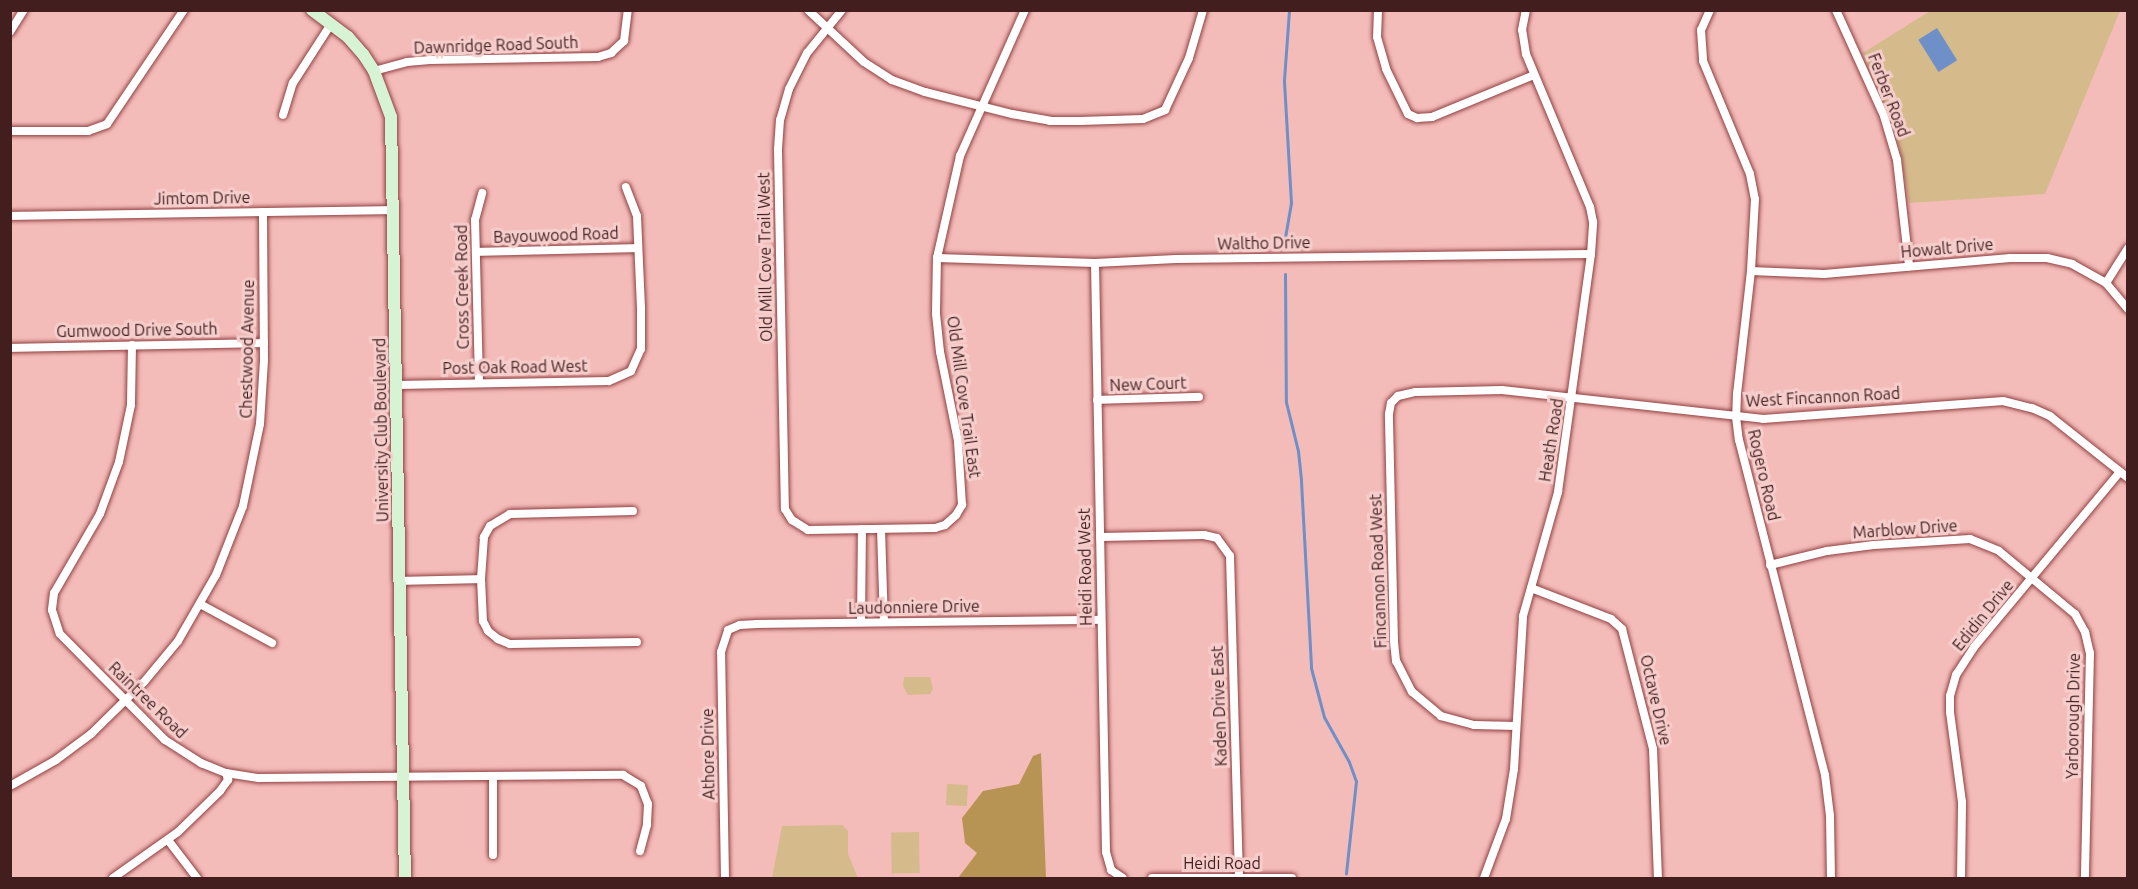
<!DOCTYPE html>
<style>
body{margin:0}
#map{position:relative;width:2138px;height:889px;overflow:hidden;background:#f4bcb9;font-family:Ubuntu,sans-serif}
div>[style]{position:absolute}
.green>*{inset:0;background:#d5ba8c;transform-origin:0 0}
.forest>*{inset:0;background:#b79453}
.water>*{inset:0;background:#6f8fc8;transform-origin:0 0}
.stream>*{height:3px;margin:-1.5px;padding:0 1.5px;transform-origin:1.5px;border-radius:1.5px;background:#6f8fc8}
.roads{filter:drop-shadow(0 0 2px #914041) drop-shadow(0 0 2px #914041)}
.street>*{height:8px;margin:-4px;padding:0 4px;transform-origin:4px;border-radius:4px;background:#fff}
.secondary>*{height:12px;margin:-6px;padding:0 6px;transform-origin:6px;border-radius:6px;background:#d6f4d3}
span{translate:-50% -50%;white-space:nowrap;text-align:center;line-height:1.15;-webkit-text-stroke:6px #f5cecc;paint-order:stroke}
.street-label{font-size:16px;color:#421e1e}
.frame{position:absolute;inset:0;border:12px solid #421e1e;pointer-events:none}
</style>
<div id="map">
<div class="green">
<i style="clip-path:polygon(1930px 11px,2120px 11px,2045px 194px,1909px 203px,1900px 148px,1863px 53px)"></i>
<i style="clip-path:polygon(904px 677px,930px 677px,933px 689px,930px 694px,908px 695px,903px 686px)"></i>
<i style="left:947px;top:784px;width:21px;height:21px;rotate:3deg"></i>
<i style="clip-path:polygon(842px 825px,848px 831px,848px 854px,858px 878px,772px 878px,782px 826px)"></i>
<i style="left:919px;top:832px;width:41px;height:28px;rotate:89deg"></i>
</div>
<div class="forest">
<i style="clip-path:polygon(1041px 753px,1046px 878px,958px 878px,977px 853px,965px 843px,962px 818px,983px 791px,1019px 784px,1033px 756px)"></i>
</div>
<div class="water">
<i style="left:1937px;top:28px;width:38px;height:22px;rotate:58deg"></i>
</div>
<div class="stream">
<i style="left:1284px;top:243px;width:41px;rotate:-80.1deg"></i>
<i style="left:1291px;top:203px;width:123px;rotate:-93.3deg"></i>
<i style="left:1284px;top:80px;width:70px;rotate:-85.9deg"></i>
<i style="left:1285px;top:274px;width:128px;rotate:89.6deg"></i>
<i style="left:1286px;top:402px;width:50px;rotate:76.2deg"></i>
<i style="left:1298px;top:451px;width:30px;rotate:84deg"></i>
<i style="left:1301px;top:481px;width:187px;rotate:86.9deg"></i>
<i style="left:1311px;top:668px;width:51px;rotate:75.1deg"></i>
<i style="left:1324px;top:717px;width:51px;rotate:60.9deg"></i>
<i style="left:1349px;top:762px;width:20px;rotate:70deg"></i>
<i style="left:1356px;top:781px;width:93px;rotate:96.2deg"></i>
</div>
<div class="roads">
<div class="street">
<i style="left:808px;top:10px;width:76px;rotate:42.9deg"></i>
<i style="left:864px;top:62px;width:33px;rotate:33deg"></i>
<i style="left:892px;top:80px;width:35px;rotate:20deg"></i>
<i style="left:925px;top:92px;width:90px;rotate:14.2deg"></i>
<i style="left:1012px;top:114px;width:39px;rotate:10deg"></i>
<i style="left:1050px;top:121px;width:30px"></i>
<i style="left:1080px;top:121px;width:63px;rotate:-1.8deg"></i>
<i style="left:1143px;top:119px;width:24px;rotate:-22deg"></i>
<i style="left:1165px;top:110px;width:57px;rotate:-65.2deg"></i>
<i style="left:1189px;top:58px;width:50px;rotate:-73.7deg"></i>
<i style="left:842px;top:10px;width:55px;rotate:129.1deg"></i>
<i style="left:807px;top:53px;width:40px;rotate:116.6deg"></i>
<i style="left:789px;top:89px;width:32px;rotate:106deg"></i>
<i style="left:780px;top:120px;width:30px;rotate:94deg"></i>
<i style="left:778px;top:150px;width:359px;rotate:88.9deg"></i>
<i style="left:785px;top:509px;width:13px;rotate:58deg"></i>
<i style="left:792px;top:520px;width:19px;rotate:32deg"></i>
<i style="left:808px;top:530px;width:127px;rotate:-0.9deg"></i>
<i style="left:935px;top:528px;width:10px;rotate:-17deg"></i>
<i style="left:945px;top:525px;width:15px;rotate:-42deg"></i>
<i style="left:956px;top:515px;width:12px;rotate:-59deg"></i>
<i style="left:962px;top:505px;width:64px;rotate:-93.6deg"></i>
<i style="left:958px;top:441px;width:91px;rotate:-101.4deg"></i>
<i style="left:940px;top:352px;width:39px;rotate:-96deg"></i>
<i style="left:936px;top:313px;width:55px;rotate:-89deg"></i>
<i style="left:937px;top:258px;width:105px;rotate:-77.3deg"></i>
<i style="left:960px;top:156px;width:160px;rotate:-66deg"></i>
<i style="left:1378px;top:10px;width:27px;rotate:92deg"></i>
<i style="left:1377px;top:37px;width:33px;rotate:74deg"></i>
<i style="left:1386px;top:69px;width:50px;rotate:63.9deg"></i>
<i style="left:1408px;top:114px;width:10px;rotate:24deg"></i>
<i style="left:1417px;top:118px;width:15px;rotate:-4deg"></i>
<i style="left:1432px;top:117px;width:110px;rotate:-22.4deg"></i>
<i style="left:1710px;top:10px;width:22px;rotate:114deg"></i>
<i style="left:1701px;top:30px;width:31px;rotate:86deg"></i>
<i style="left:1703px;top:61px;width:122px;rotate:67.4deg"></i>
<i style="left:1750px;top:174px;width:25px;rotate:79deg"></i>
<i style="left:1755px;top:199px;width:72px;rotate:93.2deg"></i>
<i style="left:1751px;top:271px;width:123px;rotate:96.5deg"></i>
<i style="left:1737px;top:393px;width:24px;rotate:92deg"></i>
<i style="left:1736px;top:417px;width:23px;rotate:83deg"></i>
<i style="left:1739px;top:440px;width:346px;rotate:75.6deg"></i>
<i style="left:1825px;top:775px;width:41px;rotate:83deg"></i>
<i style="left:1830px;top:816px;width:62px;rotate:89.1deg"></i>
<i style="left:1836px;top:10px;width:116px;rotate:65.6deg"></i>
<i style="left:1884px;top:116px;width:46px;rotate:73.5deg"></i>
<i style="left:1897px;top:160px;width:107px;rotate:83.5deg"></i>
<i style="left:10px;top:32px;width:26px;rotate:-58deg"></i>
<i style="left:374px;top:71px;width:34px;rotate:-15deg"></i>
<i style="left:407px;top:62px;width:23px;rotate:-5deg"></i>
<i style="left:430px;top:60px;width:168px;rotate:-1deg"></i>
<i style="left:598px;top:57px;width:14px;rotate:-17deg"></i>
<i style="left:611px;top:53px;width:18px;rotate:-43deg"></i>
<i style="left:624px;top:41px;width:31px;rotate:-83deg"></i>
<i style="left:283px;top:115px;width:34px;rotate:-73deg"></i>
<i style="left:293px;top:83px;width:70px;rotate:-57.2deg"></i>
<i style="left:10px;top:131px;width:78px"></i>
<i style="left:88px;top:131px;width:20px;rotate:-20deg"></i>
<i style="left:107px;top:124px;width:138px;rotate:-56deg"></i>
<i style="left:10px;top:216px;width:384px;rotate:-0.9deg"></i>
<i style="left:476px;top:252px;width:161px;rotate:-1.4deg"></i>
<i style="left:937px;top:258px;width:158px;rotate:1.8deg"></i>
<i style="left:1095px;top:263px;width:81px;rotate:-2.8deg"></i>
<i style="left:1176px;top:259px;width:415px;rotate:-0.7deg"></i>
<i style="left:1095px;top:263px;width:589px;rotate:88.93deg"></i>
<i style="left:1106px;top:852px;width:19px;rotate:74deg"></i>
<i style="left:1111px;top:870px;width:14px;rotate:34deg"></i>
<i style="left:1751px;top:271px;width:73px;rotate:2.4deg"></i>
<i style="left:1824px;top:274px;width:187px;rotate:-4.9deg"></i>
<i style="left:2010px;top:258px;width:37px"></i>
<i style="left:2047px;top:258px;width:26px;rotate:13deg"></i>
<i style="left:2072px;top:264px;width:39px;rotate:29deg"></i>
<i style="left:2106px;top:283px;width:34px;rotate:50deg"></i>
<i style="left:2106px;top:283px;width:41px;rotate:-57.8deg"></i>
<i style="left:132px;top:345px;width:60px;rotate:91deg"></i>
<i style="left:131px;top:405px;width:58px;rotate:101.9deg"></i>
<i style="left:119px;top:462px;width:55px;rotate:110.1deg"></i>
<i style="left:100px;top:514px;width:91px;rotate:120.2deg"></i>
<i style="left:54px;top:593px;width:17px;rotate:97deg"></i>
<i style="left:52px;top:610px;width:25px;rotate:72deg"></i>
<i style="left:60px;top:634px;width:149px;rotate:45.3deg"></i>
<i style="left:165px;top:740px;width:43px;rotate:32.6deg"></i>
<i style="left:201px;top:763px;width:27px;rotate:22deg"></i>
<i style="left:226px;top:773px;width:33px;rotate:9deg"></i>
<i style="left:259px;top:778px;width:364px;rotate:-0.5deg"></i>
<i style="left:623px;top:775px;width:21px;rotate:31deg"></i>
<i style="left:641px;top:786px;width:19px;rotate:69deg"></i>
<i style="left:648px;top:804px;width:21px;rotate:93deg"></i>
<i style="left:647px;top:825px;width:27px;rotate:105deg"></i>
<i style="left:10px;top:348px;width:254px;rotate:-1.1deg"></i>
<i style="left:479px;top:382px;width:162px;rotate:-91.4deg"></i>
<i style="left:475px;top:220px;width:28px;rotate:-75deg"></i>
<i style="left:397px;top:385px;width:212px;rotate:-1.1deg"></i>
<i style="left:609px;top:381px;width:24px;rotate:-24deg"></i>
<i style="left:631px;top:371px;width:24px;rotate:-66deg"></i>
<i style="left:641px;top:349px;width:41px;rotate:-90deg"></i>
<i style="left:641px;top:308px;width:92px;rotate:-92.5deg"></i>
<i style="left:637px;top:216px;width:31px;rotate:-111deg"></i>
<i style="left:1097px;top:400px;width:102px;rotate:-1.7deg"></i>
<i style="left:633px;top:511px;width:123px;rotate:178.6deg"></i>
<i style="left:510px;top:514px;width:23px;rotate:149deg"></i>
<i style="left:490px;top:526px;width:13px;rotate:119deg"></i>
<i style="left:484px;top:537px;width:42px;rotate:94.1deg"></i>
<i style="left:481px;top:579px;width:42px;rotate:87.3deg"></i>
<i style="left:483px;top:621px;width:11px;rotate:63deg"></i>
<i style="left:488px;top:631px;width:13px;rotate:39deg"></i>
<i style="left:498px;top:639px;width:13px;rotate:23deg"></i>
<i style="left:510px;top:644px;width:127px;rotate:-0.9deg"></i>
<i style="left:881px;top:529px;width:93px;rotate:88.2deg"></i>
<i style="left:1100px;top:537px;width:104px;rotate:-1.1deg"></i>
<i style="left:1204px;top:535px;width:13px;rotate:13deg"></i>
<i style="left:1217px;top:538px;width:22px;rotate:54deg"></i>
<i style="left:1230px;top:556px;width:321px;rotate:88.4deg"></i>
<i style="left:1770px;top:565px;width:59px;rotate:-13.8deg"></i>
<i style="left:1827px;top:551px;width:47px;rotate:-7.3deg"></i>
<i style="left:1874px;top:545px;width:96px;rotate:-3.6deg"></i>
<i style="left:1970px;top:539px;width:31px;rotate:22deg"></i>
<i style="left:1999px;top:551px;width:99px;rotate:39.7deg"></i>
<i style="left:2075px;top:614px;width:21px;rotate:61deg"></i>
<i style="left:2085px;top:632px;width:22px;rotate:77deg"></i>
<i style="left:2090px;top:653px;width:225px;rotate:91.3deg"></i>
<i style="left:400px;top:581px;width:81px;rotate:-1.4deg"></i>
<i style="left:1531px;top:588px;width:86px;rotate:21.2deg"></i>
<i style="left:1611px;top:619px;width:15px;rotate:42deg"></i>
<i style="left:1622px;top:629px;width:124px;rotate:75.5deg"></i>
<i style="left:1653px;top:749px;width:129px;rotate:87.8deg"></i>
<i style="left:200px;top:604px;width:82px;rotate:28.4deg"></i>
<i style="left:861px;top:622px;width:93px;rotate:-89.4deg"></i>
<i style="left:1516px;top:726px;width:42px;rotate:-178.6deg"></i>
<i style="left:1474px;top:725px;width:34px;rotate:-165deg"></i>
<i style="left:1441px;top:716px;width:38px;rotate:-140deg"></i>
<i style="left:1412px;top:692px;width:35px;rotate:-117deg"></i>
<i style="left:1396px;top:661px;width:20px;rotate:-96deg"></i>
<i style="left:1394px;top:641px;width:227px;rotate:-91.3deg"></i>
<i style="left:1389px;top:414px;width:11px;rotate:-80deg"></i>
<i style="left:1391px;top:403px;width:10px;rotate:-45deg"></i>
<i style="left:1398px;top:396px;width:18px;rotate:-13deg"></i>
<i style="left:1416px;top:392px;width:86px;rotate:-1.3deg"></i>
<i style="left:1502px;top:390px;width:263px;rotate:6.3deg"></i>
<i style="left:1763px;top:419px;width:241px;rotate:-4.3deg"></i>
<i style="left:2003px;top:401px;width:30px;rotate:14deg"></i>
<i style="left:2032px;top:408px;width:20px;rotate:24deg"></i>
<i style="left:2050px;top:416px;width:100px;rotate:38.5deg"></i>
<i style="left:10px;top:786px;width:53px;rotate:-29.5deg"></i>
<i style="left:56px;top:760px;width:44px;rotate:-36.6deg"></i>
<i style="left:91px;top:734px;width:74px;rotate:-44.5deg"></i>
<i style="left:144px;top:682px;width:53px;rotate:-50.3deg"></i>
<i style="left:178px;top:641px;width:76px;rotate:-60.1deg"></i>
<i style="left:216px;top:575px;width:74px;rotate:-68.6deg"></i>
<i style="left:243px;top:506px;width:84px;rotate:-78.3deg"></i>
<i style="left:260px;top:424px;width:64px;rotate:-86.4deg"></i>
<i style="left:264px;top:360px;width:148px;rotate:-90.4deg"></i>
<i style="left:168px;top:840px;width:48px;rotate:52.7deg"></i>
<i style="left:493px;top:855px;width:79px;rotate:-90deg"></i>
<i style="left:113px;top:878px;width:80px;rotate:-35.3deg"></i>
<i style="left:178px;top:832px;width:59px;rotate:-44.3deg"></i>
<i style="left:220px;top:791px;width:14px;rotate:-54deg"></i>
<i style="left:228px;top:780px;width:7px;rotate:-106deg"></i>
<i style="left:725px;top:878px;width:226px;rotate:-91deg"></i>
<i style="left:721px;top:652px;width:23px;rotate:-72deg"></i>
<i style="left:728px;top:630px;width:13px;rotate:-23deg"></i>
<i style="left:740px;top:625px;width:17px;rotate:-3deg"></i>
<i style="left:757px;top:624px;width:344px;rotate:-0.7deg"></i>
<i style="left:1152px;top:878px;width:140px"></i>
<i style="left:1484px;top:878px;width:63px;rotate:-69.6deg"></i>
<i style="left:1506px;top:819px;width:51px;rotate:-80.9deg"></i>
<i style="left:1514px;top:769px;width:153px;rotate:-86.6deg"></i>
<i style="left:1523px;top:616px;width:129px;rotate:-74.2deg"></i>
<i style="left:1558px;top:492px;width:240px;rotate:-82.1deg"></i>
<i style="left:1591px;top:254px;width:32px;rotate:-86deg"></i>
<i style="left:1593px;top:222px;width:15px;rotate:-101deg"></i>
<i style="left:1590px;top:207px;width:166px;rotate:-112.7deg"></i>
<i style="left:1526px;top:54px;width:24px;rotate:-99deg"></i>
<i style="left:1522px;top:30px;width:20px;rotate:-79deg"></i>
<i style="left:1961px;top:878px;width:76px;rotate:-89.2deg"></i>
<i style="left:1962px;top:802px;width:91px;rotate:-97.6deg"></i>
<i style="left:1950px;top:712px;width:16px;rotate:-90deg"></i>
<i style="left:1950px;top:696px;width:22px;rotate:-74deg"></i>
<i style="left:1956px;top:675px;width:33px;rotate:-57deg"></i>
<i style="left:1974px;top:647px;width:228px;rotate:-50.2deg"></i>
</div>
<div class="secondary">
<i style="left:312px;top:10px;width:45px;rotate:36.9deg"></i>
<i style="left:348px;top:37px;width:23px;rotate:49deg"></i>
<i style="left:363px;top:54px;width:20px;rotate:57deg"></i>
<i style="left:374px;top:71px;width:49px;rotate:69.7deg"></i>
<i style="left:391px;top:117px;width:761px;rotate:88.95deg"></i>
</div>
</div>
<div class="street-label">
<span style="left:496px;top:45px;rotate:-2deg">Dawnridge Road South</span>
<span style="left:1889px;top:95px;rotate:69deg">Ferber Road</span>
<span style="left:202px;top:198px;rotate:-1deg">Jimtom Drive</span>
<span style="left:556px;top:235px;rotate:-2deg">Bayouwood Road</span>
<span style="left:1264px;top:243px;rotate:-1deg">Waltho Drive</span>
<span style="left:1947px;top:248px;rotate:-5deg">Howalt Drive</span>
<span style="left:765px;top:257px;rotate:-91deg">Old Mill Cove Trail West</span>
<span style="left:462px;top:287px;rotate:-91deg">Cross Creek Road</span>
<span style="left:137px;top:330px;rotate:-1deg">Gumwood Drive South</span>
<span style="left:247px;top:349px;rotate:-89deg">Chestwood Avenue</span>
<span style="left:515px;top:367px;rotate:-1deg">Post Oak Road West</span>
<span style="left:1148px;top:384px;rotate:-2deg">New Court</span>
<span style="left:964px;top:397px;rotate:82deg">Old Mill Cove Trail East</span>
<span style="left:1823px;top:397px;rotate:-3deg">West Fincannon Road</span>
<span style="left:381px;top:430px;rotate:-91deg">University Club Boulevard</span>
<span style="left:1551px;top:440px;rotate:-81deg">Heath Road</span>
<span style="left:1764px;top:475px;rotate:77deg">Rogero Road</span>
<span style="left:1905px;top:529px;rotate:-4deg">Marblow Drive</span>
<span style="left:1085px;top:567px;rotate:-91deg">Heidi Road West</span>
<span style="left:1378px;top:571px;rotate:-92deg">Fincannon Road West</span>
<span style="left:914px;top:607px;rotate:-1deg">Laudonniere Drive</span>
<span style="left:1983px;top:615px;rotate:-51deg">Edidin Drive</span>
<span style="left:148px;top:700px;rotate:44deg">Raintree Road</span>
<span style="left:1656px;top:700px;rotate:77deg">Octave Drive</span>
<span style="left:1219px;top:706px;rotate:-92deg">Kaden Drive East</span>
<span style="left:2073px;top:716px;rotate:-89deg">Yarborough Drive</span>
<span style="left:708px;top:754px;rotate:-91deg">Athore Drive</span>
<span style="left:1222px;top:863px">Heidi Road</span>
</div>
<div class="frame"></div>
</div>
